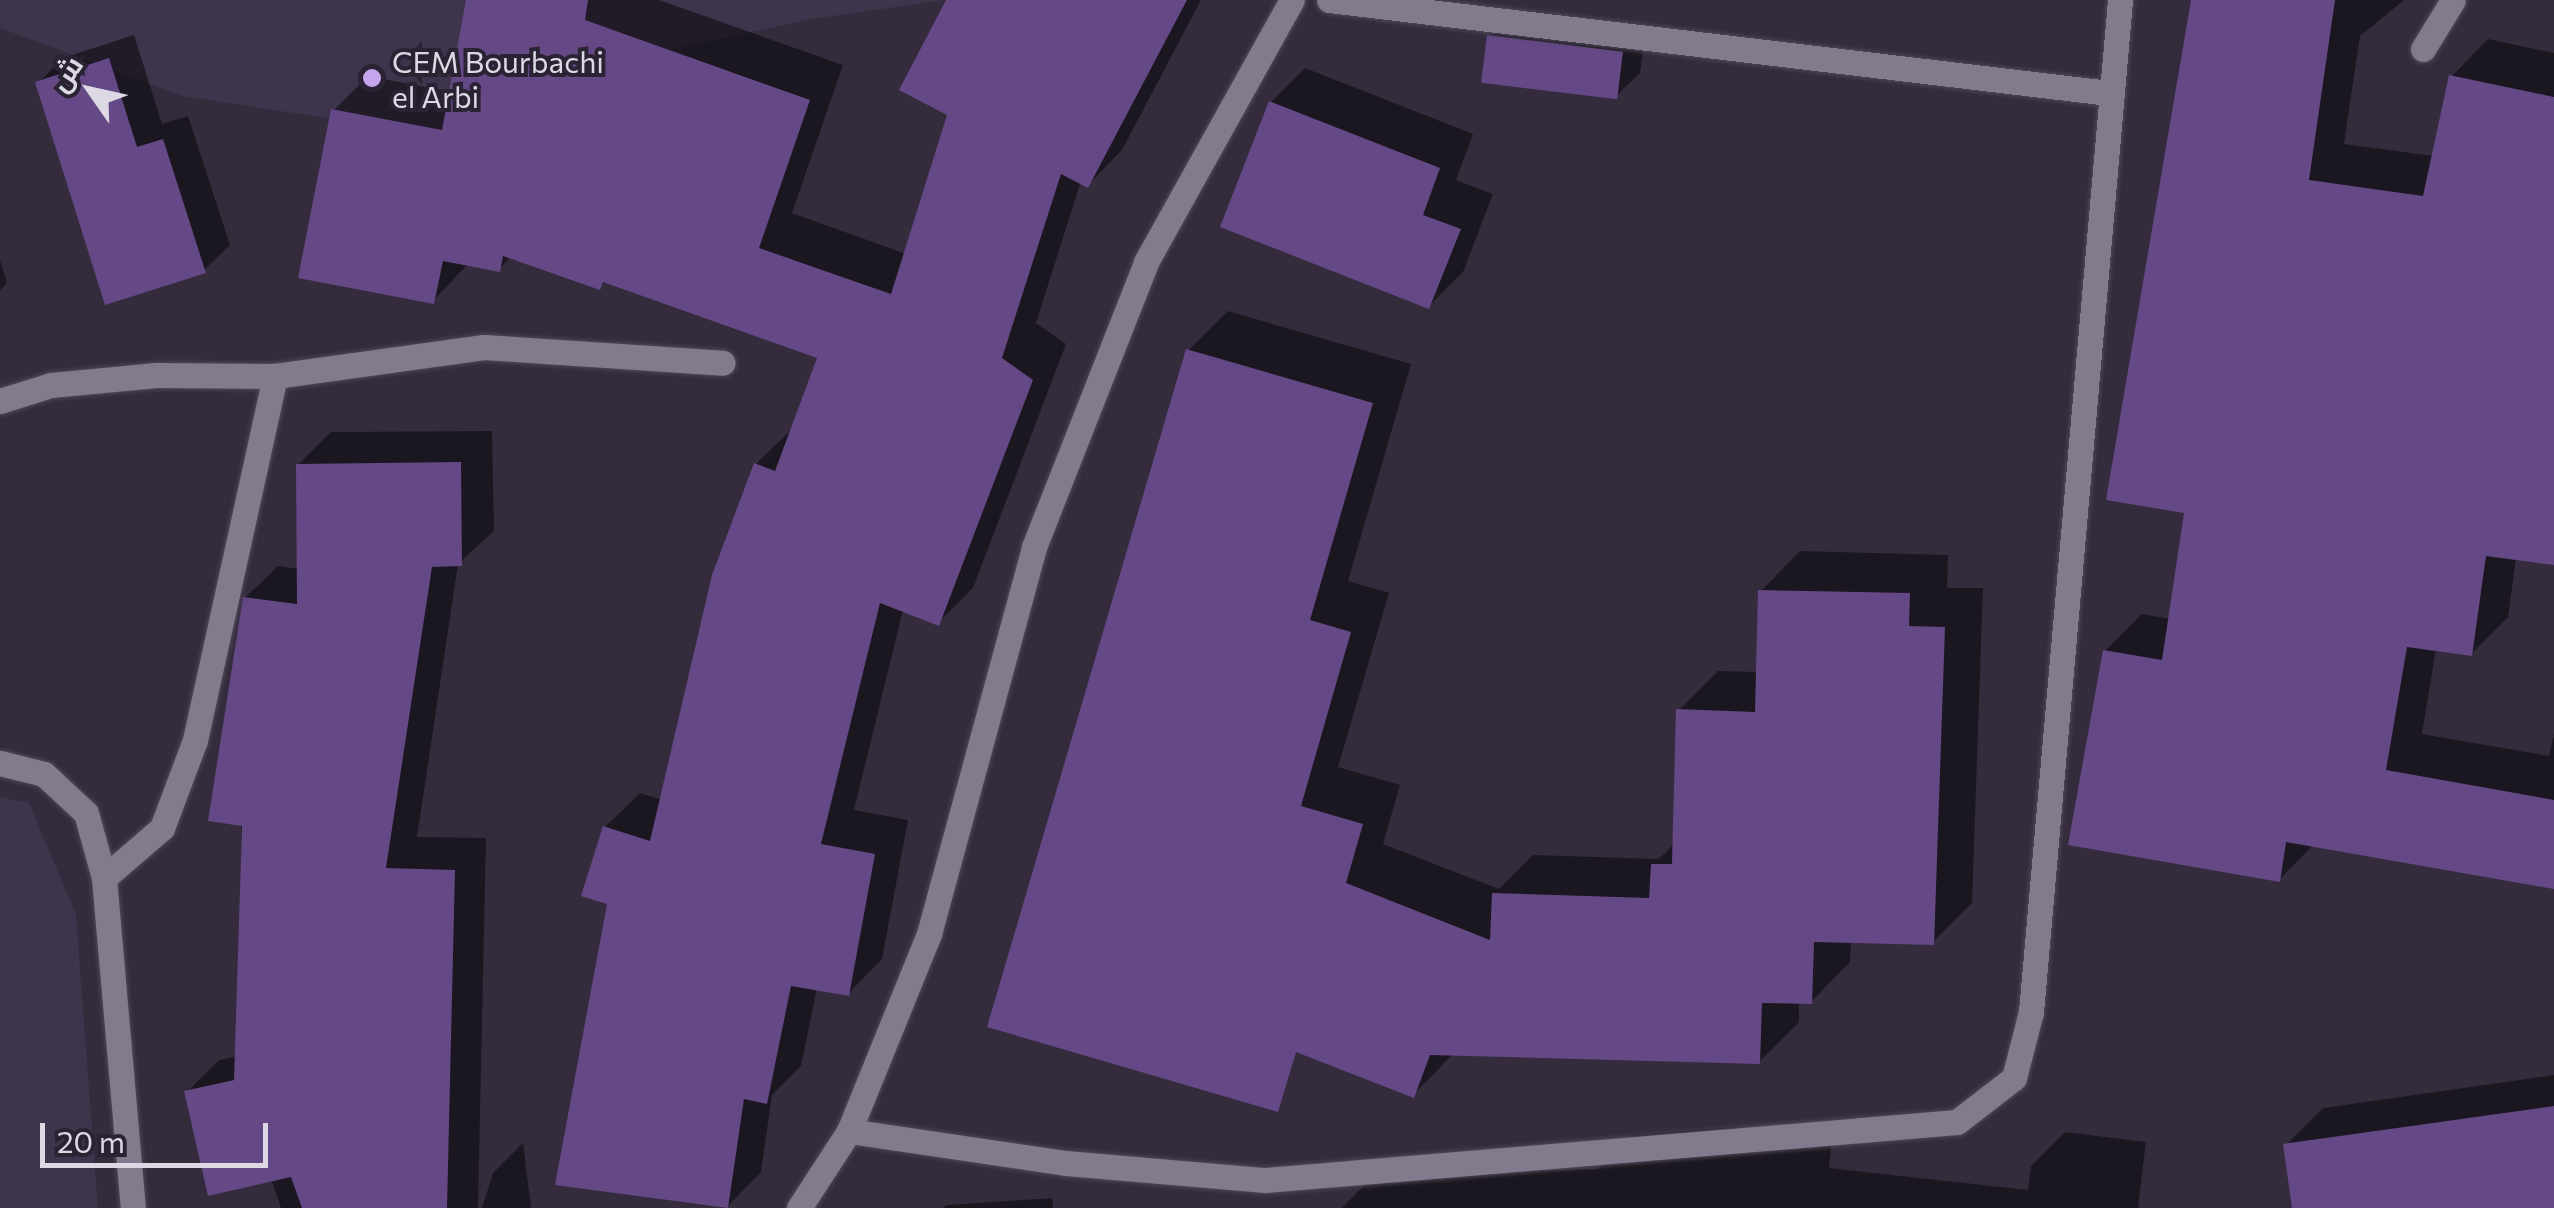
<!DOCTYPE html>
<meta charset="utf-8">
<style>
body{margin:0}
#map{position:relative;width:2554px;height:1208px;overflow:hidden;background:#342c3d;font-family:Commissioner,Cairo,sans-serif}
div>[style]{position:absolute}
.built>*{inset:0;background:#3e344b}
.shadow>*{inset:0;background:#0007}
.building>*{inset:0;background:#654886;transform-origin:0 0}
.roads{filter:drop-shadow(0 0 2px #4d4856) drop-shadow(0 0 2px #4d4856)}
.minor>*{height:25px;margin:-12.5px;padding:0 12.5px;transform-origin:12.5px;border-radius:12.5px;background:#837a8e}
.secondary>*{height:25px;margin:-12.5px;padding:0 12.5px;transform-origin:12.5px;border-radius:12.5px;background:#837a8e}
.dots>*{width:28px;height:28px;translate:-50% -50%;box-sizing:border-box;border:5px solid #2a2333;border-radius:50%}
span{translate:-50% -50%;white-space:nowrap;text-align:center;line-height:1.15;-webkit-text-stroke:8px #2a2333;paint-order:stroke}
.poi-label{font-size:30px;color:#ddd9e4}
.left{translate:0 -50%;text-align:left}
.north{position:absolute;left:40px;top:40px;width:100px;height:100px;-webkit-text-stroke:8px #2a2333;paint-order:stroke;rotate:304deg;font-size:28px;font-weight:700;line-height:40px;text-align:center;color:#ddd9e4}
.north::after{content:'';display:block;margin:auto;width:35px;height:45px;background:#ddd9e4;clip-path:polygon(50% 0,100% 100%,50% 72%,0 100%)}
.scale{position:absolute;left:40px;top:1123px;width:228px;height:45px;box-sizing:border-box;border:5px solid #ddd9e4;border-top:0;padding-left:12px;font-size:30px;line-height:35px;white-space:nowrap;color:#ddd9e4;-webkit-text-stroke:8px #2a2333;paint-order:stroke}
</style>
<div id="map">
<div class="built">
<i style="clip-path:polygon(0 0,945px 0,812px 19px,616px 61px,459px 138px,182px 96px,0 28px)"></i>
<i style="clip-path:polygon(0 797px,29px 803px,76px 915px,98px 1208px,0 1208px)"></i>
</div>
<div class="shadow">
<i style="clip-path:polygon(469px 0,659px 0,843px 65px,792px 213px,906px 254px,950px 114px,949px 0,1201px 0,1122px 150px,1088px 185px,1081px 181px,1036px 323px,1066px 344px,973px 588px,938px 623px,903px 610px,854px 810px,908px 820px,882px 959px,848px 994px,817px 988px,801px 1066px,772px 1095px,761px 1172px,727px 1207px,610px 902px,605px 827px,640px 793px,662px 800px,756px 464px,791px 430px,820px 357px,606px 281px,599px 287px,512px 256px,499px 269px,469px 263px,433px 301px,334px 110px,368px 76px,451px 92px)"></i>
<i style="clip-path:polygon(2191px 0,2404px 0,2360px 36px,2344px 144px,2434px 156px,2451px 77px,2488px 39px,2554px 53px,2554px 563px,2516px 558px,2508px 617px,2471px 654px,2436px 649px,2422px 734px,2549px 756px,2554px 734px,2554px 887px,2314px 844px,2279px 880px,2105px 651px,2142px 614px,2170px 619px,2187px 511px,2109px 498px)"></i>
<i style="clip-path:polygon(1515px 11px,1646px 27px,1640px 73px,1614px 98px,1490px 36px)"></i>
<i style="clip-path:polygon(134px 35px,162px 124px,188px 116px,230px 245px,204px 270px,38px 83px,63px 58px)"></i>
<i style="clip-path:polygon(1305px 68px,1473px 134px,1456px 180px,1493px 194px,1463px 272px,1429px 306px,1271px 102px)"></i>
<i style="clip-path:polygon(0 260px,7px 283px,0 290px)"></i>
<i style="clip-path:polygon(1228px 311px,1411px 364px,1348px 581px,1389px 593px,1338px 767px,1400px 785px,1383px 844px,1499px 889px,1533px 855px,1659px 859px,1675px 843px,1679px 710px,1718px 671px,1759px 672px,1761px 591px,1800px 551px,1948px 555px,1947px 588px,1983px 588px,1972px 903px,1933px 942px,1851px 940px,1850px 962px,1811px 1002px,1799px 1001px,1799px 1022px,1759px 1062px,1454px 1053px,1413px 1095px,1332px 945px,1189px 350px)"></i>
<i style="clip-path:polygon(492px 431px,494px 531px,458px 564px,417px 837px,486px 838px,478px 1208px,281px 1208px,271px 1179px,187px 1092px,219px 1060px,238px 1056px,245px 598px,278px 566px,299px 569px,298px 465px,331px 432px)"></i>
<i style="clip-path:polygon(2554px 1075px,2554px 1208px,2294px 1208px,2286px 1145px,2323px 1108px)"></i>
<i style="clip-path:polygon(1733px 1127px,1832px 1138px,1829px 1168px,2028px 1190px,2031px 1166px,2065px 1132px,2146px 1142px,2138px 1208px,1342px 1208px,1375px 1174px,1598px 1169px,1631px 1135px)"></i>
<i style="clip-path:polygon(523px 1143px,531px 1208px,482px 1208px,493px 1173px)"></i>
<i style="clip-path:polygon(1052px 1198px,1053px 1208px,943px 1208px,946px 1205px)"></i>
</div>
<div class="building">
<i style="clip-path:polygon(466px 0,588px 0,585px 20px,810px 100px,759px 248px,891px 294px,947px 115px,899px 90px,946px 0,1187px 0,1088px 188px,1061px 174px,1002px 358px,1033px 380px,939px 626px,880px 603px,821px 844px,875px 854px,849px 996px,791px 986px,767px 1104px,744px 1099px,728px 1208px,555px 1185px,607px 904px,581px 896px,603px 826px,650px 841px,712px 575px,754px 463px,775px 471px,817px 358px,603px 282px,600px 290px,503px 256px,500px 272px,443px 261px,434px 304px,298px 278px,331px 109px,442px 130px)"></i>
<i style="clip-path:polygon(2191px 0,2335px 0,2309px 180px,2423px 196px,2449px 75px,2554px 97px,2554px 565px,2486px 556px,2472px 656px,2407px 647px,2386px 770px,2554px 800px,2554px 889px,2286px 842px,2280px 882px,2068px 845px,2103px 650px,2162px 660px,2184px 513px,2106px 500px)"></i>
<i style="left:1487px;top:35px;width:137px;height:48px;rotate:7deg"></i>
<i style="clip-path:polygon(109px 58px,137px 147px,163px 139px,206px 273px,105px 305px,35px 82px)"></i>
<i style="clip-path:polygon(1269px 101px,1440px 168px,1423px 215px,1461px 229px,1429px 309px,1220px 227px)"></i>
<i style="clip-path:polygon(1186px 349px,1373px 403px,1310px 620px,1351px 632px,1301px 806px,1363px 824px,1346px 883px,1490px 940px,1492px 893px,1649px 898px,1651px 864px,1672px 864px,1676px 709px,1755px 712px,1758px 590px,1910px 593px,1909px 626px,1945px 627px,1934px 945px,1814px 942px,1812px 1004px,1762px 1003px,1760px 1064px,1430px 1055px,1414px 1098px,1296px 1052px,1278px 1112px,987px 1027px)"></i>
<i style="clip-path:polygon(461px 462px,462px 566px,432px 567px,386px 868px,455px 870px,447px 1208px,302px 1208px,291px 1177px,208px 1196px,184px 1091px,234px 1080px,242px 826px,208px 821px,243px 597px,297px 604px,296px 464px)"></i>
<i style="clip-path:polygon(2554px 1106px,2554px 1208px,2292px 1208px,2283px 1144px)"></i>
</div>
<div class="roads">
<div class="minor">
<i style="left:1329px;top:0;width:786px;rotate:6.8deg"></i>
<i style="left:2423px;top:49px;width:57px;rotate:-58.5deg"></i>
<i style="left:0;top:401px;width:53px;rotate:-17.4deg"></i>
<i style="left:51px;top:385px;width:106px;rotate:-5.4deg"></i>
<i style="left:157px;top:375px;width:118px;rotate:0.5deg"></i>
<i style="left:275px;top:376px;width:211px;rotate:-7.9deg"></i>
<i style="left:484px;top:347px;width:239px;rotate:3.8deg"></i>
<i style="left:0;top:763px;width:45px;rotate:14deg"></i>
<i style="left:44px;top:774px;width:57px;rotate:42.9deg"></i>
<i style="left:86px;top:813px;width:67px;rotate:74.5deg"></i>
<i style="left:104px;top:878px;width:331px;rotate:85deg"></i>
<i style="left:104px;top:878px;width:77px;rotate:-40.8deg"></i>
<i style="left:162px;top:828px;width:94px;rotate:-69.4deg"></i>
<i style="left:195px;top:740px;width:373px;rotate:-77.6deg"></i>
<i style="left:849px;top:1131px;width:219px;rotate:8.4deg"></i>
<i style="left:1066px;top:1163px;width:200px;rotate:4.9deg"></i>
<i style="left:1265px;top:1180px;width:694px;rotate:-4.79deg"></i>
<i style="left:1957px;top:1122px;width:72px;rotate:-37.7deg"></i>
<i style="left:2014px;top:1078px;width:68px;rotate:-75.6deg"></i>
<i style="left:2031px;top:1012px;width:1016px;rotate:-84.97deg"></i>
</div>
<div class="secondary">
<i style="left:799px;top:1208px;width:92px;rotate:-57deg"></i>
<i style="left:849px;top:1131px;width:213px;rotate:-67.9deg"></i>
<i style="left:929px;top:934px;width:401px;rotate:-74.8deg"></i>
<i style="left:1034px;top:547px;width:306px;rotate:-68.5deg"></i>
<i style="left:1146px;top:262px;width:300px;rotate:-60.9deg"></i>
</div>
</div>
<div class="dots">
<i style="left:372px;top:78px;background:#c7a6f0"></i>
</div>
<div class="poi-label">
<span class="left" style="left:392px;top:78px">CEM Bourbachi<br>el Arbi</span>
</div>
<div class="north">ش</div>
<div class="scale">20 m</div>
</div>
